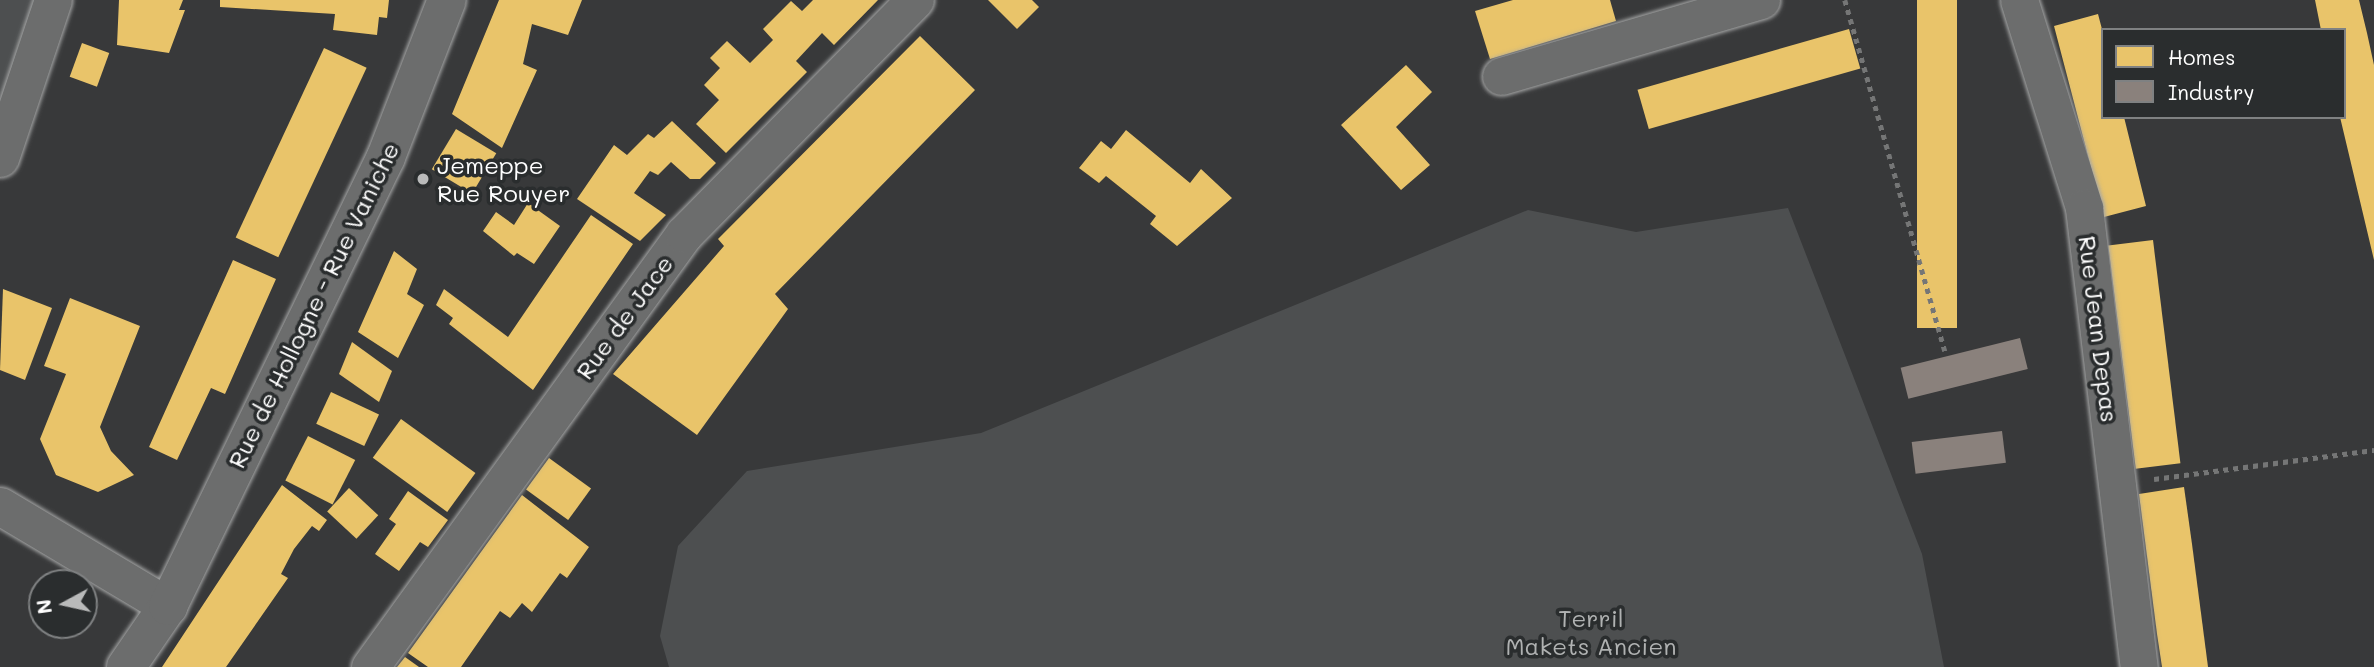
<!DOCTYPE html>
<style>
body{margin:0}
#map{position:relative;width:2374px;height:667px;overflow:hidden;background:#38393a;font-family:Mali,sans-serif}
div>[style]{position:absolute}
.green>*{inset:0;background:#4d4f50}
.homes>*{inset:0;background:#e9c46a;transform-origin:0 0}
.industry>*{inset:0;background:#8a817c;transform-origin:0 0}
.path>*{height:4.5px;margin-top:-2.25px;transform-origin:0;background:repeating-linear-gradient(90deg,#757676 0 5px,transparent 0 10px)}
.roads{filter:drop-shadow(0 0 2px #a5a6a6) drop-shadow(0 0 2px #a5a6a6)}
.street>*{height:37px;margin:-18.5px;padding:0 18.5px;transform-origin:18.5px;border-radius:18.5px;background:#6c6d6d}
.secondary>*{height:38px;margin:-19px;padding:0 19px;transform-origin:19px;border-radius:19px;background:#6c6d6d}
.dots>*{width:19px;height:19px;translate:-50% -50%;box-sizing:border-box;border:4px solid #2a2d2e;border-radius:50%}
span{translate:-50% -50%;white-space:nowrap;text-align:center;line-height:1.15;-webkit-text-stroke:7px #2a2d2e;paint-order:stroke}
.poi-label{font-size:24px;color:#fff}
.left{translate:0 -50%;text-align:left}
.street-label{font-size:24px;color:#fff}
.park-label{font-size:24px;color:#b0b2b2}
.legend{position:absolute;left:2101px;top:28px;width:245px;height:91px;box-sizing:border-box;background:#2a2d2e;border:2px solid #7f8182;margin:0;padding:9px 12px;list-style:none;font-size:21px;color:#fff}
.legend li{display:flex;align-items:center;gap:14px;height:35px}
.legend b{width:35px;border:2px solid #7f8182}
.north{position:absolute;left:28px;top:569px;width:70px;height:70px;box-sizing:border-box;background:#2a2d2e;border:2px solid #7f8182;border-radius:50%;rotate:262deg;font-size:19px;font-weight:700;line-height:28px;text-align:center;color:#fff}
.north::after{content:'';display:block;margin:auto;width:24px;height:32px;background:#b9baba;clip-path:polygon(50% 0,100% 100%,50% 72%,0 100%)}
</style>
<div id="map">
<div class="green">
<i style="clip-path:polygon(0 0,41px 0,0 101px)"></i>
<i style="clip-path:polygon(1788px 208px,1922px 554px,1944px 667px,669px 667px,660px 636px,678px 546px,747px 471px,981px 433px,1528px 210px,1636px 232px)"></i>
</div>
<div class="homes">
<i style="clip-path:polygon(119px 0,183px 0,179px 10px,185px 10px,169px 53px,117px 45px)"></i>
<i style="clip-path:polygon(220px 0,389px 0,387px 18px,379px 17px,377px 35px,333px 30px,335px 14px,220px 7px)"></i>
<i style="clip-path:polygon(499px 0,582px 0,568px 35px,532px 24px,523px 64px,537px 70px,502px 148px,452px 114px)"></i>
<i style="clip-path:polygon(813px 0,878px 0,834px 45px,822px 33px,796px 61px,807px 72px,726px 153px,696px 124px,719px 100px,704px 85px,720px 68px,710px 58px,727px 41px,750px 63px,773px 40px,763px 29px,791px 1px,802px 11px)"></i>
<i style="clip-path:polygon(988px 0,1032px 0,1039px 7px,1017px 29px)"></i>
<i style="clip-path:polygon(1513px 0,1610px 0,1616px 21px,1490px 59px,1475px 11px)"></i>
<i style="left:1917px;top:0;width:40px;height:328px"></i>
<i style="clip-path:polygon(2315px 0,2359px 0,2367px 33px,2374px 65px,2374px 260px,2340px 117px,2344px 117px,2344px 30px,2321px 30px)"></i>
<i style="clip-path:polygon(2098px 14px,2103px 33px,2103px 117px,2124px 117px,2146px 206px,2104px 217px,2054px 26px)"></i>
<i style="left:1849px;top:29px;width:41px;height:220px;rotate:74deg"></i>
<i style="clip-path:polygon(920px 36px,975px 90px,775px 294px,788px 309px,697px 435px,613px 374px,724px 246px,718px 239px)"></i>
<i style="left:82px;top:43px;width:29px;height:36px;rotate:20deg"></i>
<i style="left:324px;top:48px;width:47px;height:209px;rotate:25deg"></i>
<i style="clip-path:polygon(1406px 65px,1432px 92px,1396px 127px,1430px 165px,1401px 190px,1341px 125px)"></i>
<i style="clip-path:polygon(672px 121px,716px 163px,700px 179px,690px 179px,671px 162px,658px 175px,650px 171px,634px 193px,666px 215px,640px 241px,577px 199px,614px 145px,627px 155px,648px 134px,654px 138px)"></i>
<i style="left:456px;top:129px;width:47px;height:47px;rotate:31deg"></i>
<i style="clip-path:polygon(1126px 130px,1190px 183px,1201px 169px,1232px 198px,1177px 246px,1150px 224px,1156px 216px,1106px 176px,1099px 183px,1079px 168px,1101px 141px,1111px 149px)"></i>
<i style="clip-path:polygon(528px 203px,560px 226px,534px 264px,517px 253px,514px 256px,483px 231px,496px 212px,514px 225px)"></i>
<i style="clip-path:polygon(591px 215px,633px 244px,533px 390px,449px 324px,453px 318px,436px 305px,444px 289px,508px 337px)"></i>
<i style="left:2153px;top:240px;width:225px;height:45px;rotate:83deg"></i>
<i style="clip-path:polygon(394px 251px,417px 269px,407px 294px,424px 305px,398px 358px,358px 332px)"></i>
<i style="clip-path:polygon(233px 260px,276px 279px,225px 394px,211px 388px,177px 460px,149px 447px)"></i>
<i style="clip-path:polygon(3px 289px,52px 308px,25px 380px,0 370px)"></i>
<i style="clip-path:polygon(70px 298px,140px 326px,100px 427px,111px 451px,134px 475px,98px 492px,56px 475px,40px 439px,66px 374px,44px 366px)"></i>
<i style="clip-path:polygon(352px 342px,392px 371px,379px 402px,339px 374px)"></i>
<i style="left:331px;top:392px;width:53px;height:35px;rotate:25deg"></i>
<i style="left:401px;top:419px;width:92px;height:48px;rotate:36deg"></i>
<i style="left:308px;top:436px;width:53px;height:50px;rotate:27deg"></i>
<i style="left:549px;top:458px;width:52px;height:39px;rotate:36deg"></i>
<i style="clip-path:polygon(282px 485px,327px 520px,319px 531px,312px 526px,294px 549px,281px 574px,288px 578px,226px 667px,162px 667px)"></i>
<i style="clip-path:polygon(2184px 487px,2192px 544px,2208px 667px,2162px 667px,2157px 634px,2139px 494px)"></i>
<i style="left:349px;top:488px;width:40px;height:32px;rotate:43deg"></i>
<i style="clip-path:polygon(408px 491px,448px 520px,428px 547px,420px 542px,399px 571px,375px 554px,396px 524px,389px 519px)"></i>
<i style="clip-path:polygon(522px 495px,589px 547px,567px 578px,560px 573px,532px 612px,522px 603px,510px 618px,500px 611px,461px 667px,428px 667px,408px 653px)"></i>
<i style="clip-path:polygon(405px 657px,419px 667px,397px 667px)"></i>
</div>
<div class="industry">
<i style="left:2020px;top:338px;width:32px;height:123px;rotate:76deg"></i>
<i style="left:2002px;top:431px;width:32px;height:91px;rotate:83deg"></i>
</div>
<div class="path">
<i style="left:1845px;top:0;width:365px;rotate:74.1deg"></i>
<i style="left:2154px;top:479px;width:222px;rotate:-7.5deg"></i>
</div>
<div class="roads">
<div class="street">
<i style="left:2019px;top:0;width:218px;rotate:72.6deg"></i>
<i style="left:2084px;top:208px;width:462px;rotate:83.2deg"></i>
<i style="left:1501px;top:76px;width:271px;rotate:-16.3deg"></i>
<i style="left:0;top:158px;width:167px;rotate:-71.5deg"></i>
<i style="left:0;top:506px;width:196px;rotate:30.8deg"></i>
<i style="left:370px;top:667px;width:535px;rotate:-54.05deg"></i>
<i style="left:684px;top:234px;width:329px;rotate:-45.4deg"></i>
</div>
<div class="secondary">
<i style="left:126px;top:667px;width:74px;rotate:-55.5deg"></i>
<i style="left:168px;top:606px;width:499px;rotate:-64.1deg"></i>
<i style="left:386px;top:157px;width:168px;rotate:-68.8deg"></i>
</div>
</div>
<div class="dots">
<i style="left:423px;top:179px;background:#b9baba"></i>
</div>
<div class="poi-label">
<span class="left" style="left:437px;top:179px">Jemeppe<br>Rue Rouyer</span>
</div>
<div class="street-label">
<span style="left:313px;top:305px;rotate:-64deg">Rue de Hollogne - Rue Vaniche</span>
<span style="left:624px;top:317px;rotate:-54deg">Rue de Jace</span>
<span style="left:2099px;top:329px;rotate:83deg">Rue Jean Depas</span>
</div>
<div class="park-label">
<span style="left:1591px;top:632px">Terril<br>Makets Ancien</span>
</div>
<ul class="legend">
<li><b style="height:19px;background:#e9c46a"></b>Homes</li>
<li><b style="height:19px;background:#8a817c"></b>Industry</li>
</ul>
<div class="north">N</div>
</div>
